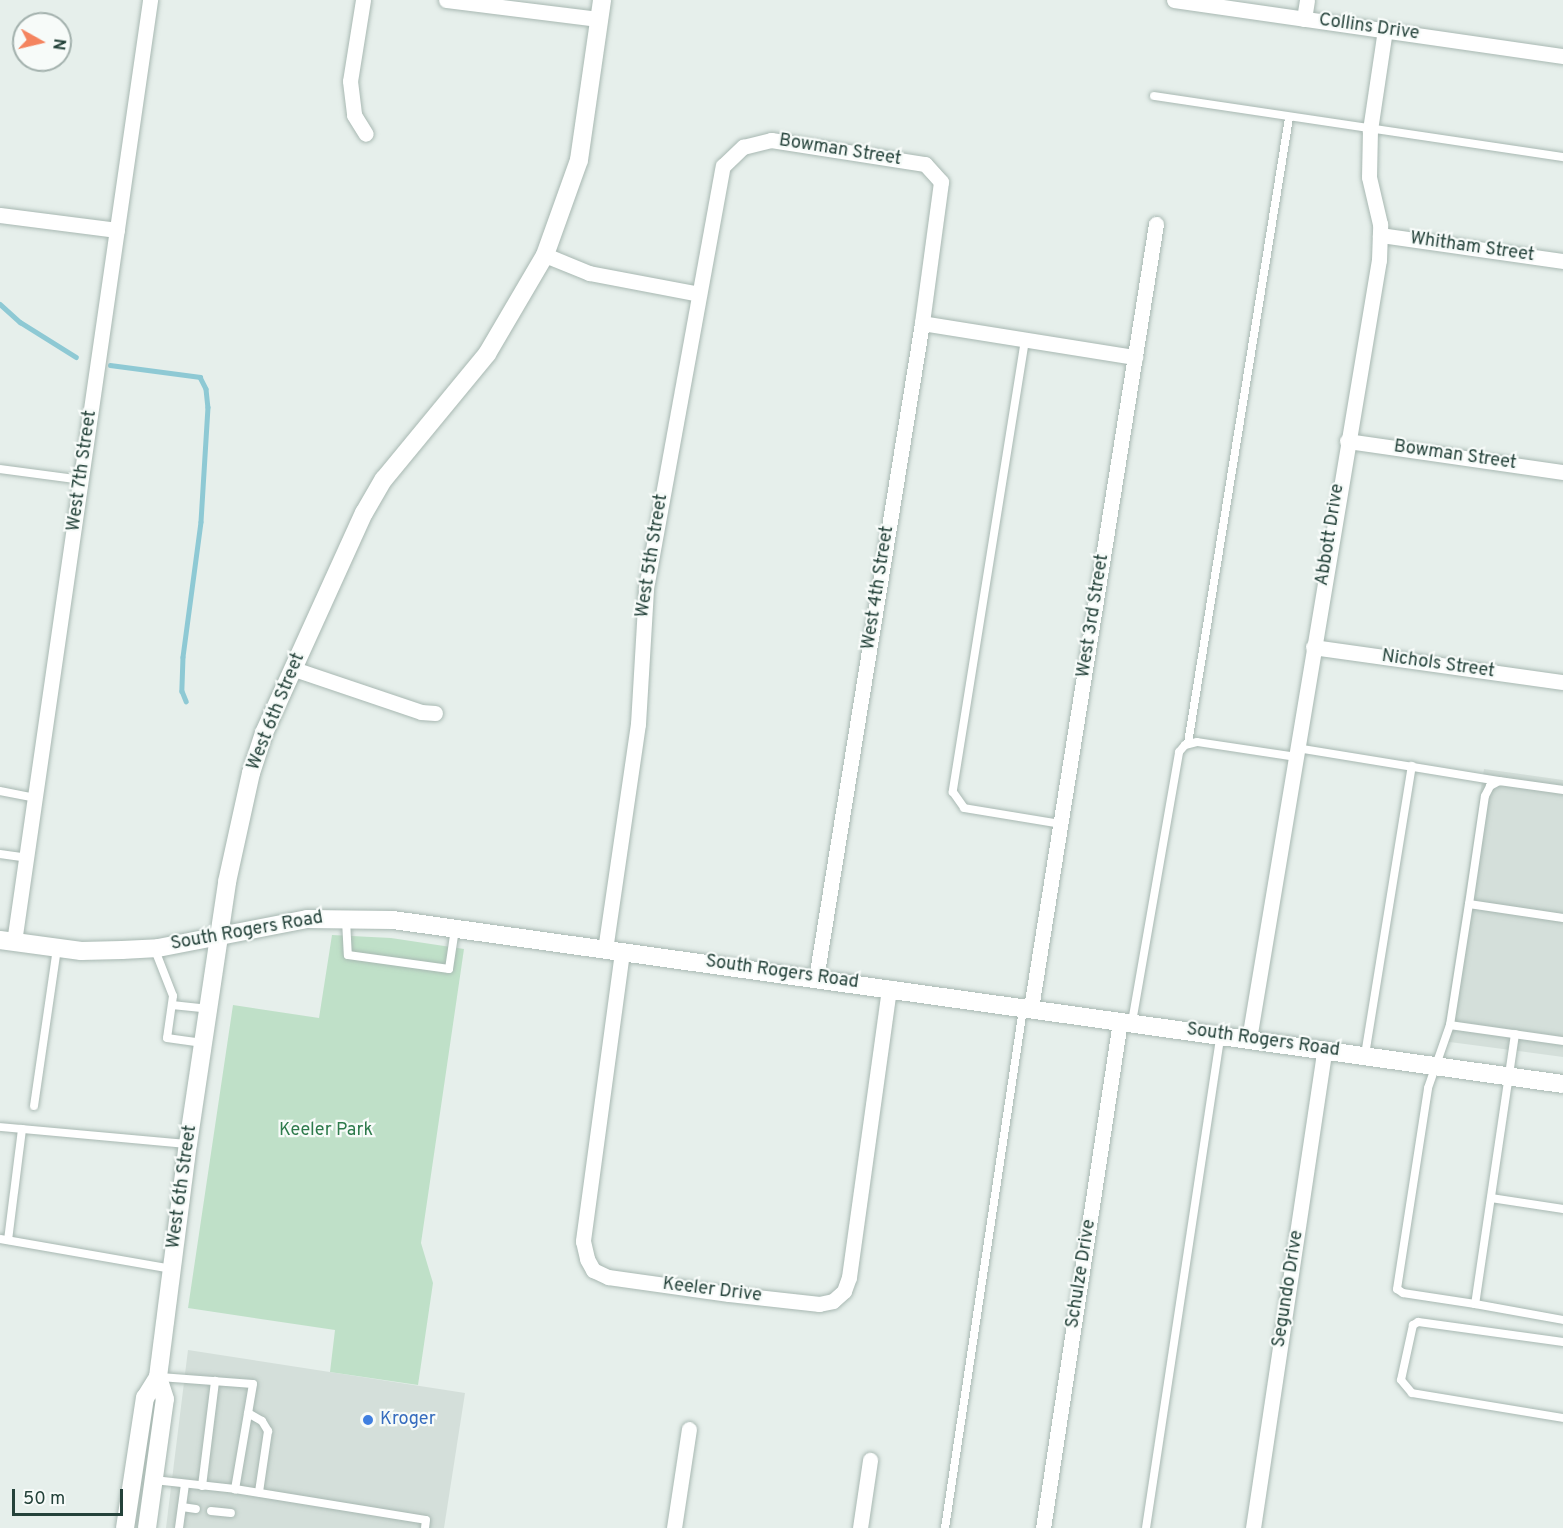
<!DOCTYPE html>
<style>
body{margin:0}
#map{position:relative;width:1563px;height:1528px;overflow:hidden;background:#e6efeb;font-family:Overpass,sans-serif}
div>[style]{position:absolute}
.built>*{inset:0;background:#d4dfda}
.green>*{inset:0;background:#bfe0c8}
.stream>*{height:4.5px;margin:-2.25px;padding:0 2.25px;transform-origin:2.25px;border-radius:2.25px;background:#8ec9d4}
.roads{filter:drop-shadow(0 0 2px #a8b8b2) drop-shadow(0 0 2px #a8b8b2)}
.lane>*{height:8px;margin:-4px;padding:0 4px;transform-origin:4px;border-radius:4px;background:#fff}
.street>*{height:15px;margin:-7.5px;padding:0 7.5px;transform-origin:7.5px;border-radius:7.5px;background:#fff}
.secondary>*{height:18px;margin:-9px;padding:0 9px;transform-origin:9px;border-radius:9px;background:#fff}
.dots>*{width:16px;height:16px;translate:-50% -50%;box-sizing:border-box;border:3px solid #f7fbf9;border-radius:50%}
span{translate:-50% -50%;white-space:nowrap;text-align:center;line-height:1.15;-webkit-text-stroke:4.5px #f7fbf9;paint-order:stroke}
.street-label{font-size:18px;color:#24423a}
.park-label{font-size:18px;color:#2d7a4b}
.shop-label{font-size:18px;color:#366cbe}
.left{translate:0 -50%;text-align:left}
.north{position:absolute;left:12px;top:12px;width:60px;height:60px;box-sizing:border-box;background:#f7fbf9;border:2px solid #a3b1ad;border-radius:50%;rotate:98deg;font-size:16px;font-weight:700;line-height:24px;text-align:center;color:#24423a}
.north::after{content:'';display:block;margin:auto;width:21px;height:27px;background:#f4845f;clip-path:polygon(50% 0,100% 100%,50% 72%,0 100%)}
.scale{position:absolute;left:12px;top:1489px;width:111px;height:27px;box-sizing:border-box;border:3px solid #24423a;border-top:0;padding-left:8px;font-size:18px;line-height:21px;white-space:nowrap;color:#24423a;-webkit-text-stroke:4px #f7fbf9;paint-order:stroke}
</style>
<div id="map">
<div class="built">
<i style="clip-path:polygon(1484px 769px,1563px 780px,1563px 1057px,1442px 1041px)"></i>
<i style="clip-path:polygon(188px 1350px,465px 1393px,444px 1528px,166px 1528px)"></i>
</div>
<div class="green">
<i style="clip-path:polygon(332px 935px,391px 938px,464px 949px,421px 1243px,433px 1283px,418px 1385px,330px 1372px,335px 1330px,188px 1308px,233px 1005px,319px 1018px)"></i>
</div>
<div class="stream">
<i style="left:0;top:304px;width:27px;rotate:42deg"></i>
<i style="left:20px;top:322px;width:66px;rotate:32deg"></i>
<i style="left:110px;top:365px;width:91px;rotate:7.6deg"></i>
<i style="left:200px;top:377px;width:13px;rotate:63deg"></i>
<i style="left:206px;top:389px;width:18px;rotate:84deg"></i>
<i style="left:208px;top:407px;width:115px;rotate:93.5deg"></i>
<i style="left:201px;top:522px;width:136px;rotate:97.6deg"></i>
<i style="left:183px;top:657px;width:34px;rotate:92deg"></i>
<i style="left:182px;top:691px;width:11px;rotate:68deg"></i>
</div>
<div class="roads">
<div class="lane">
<i style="left:1154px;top:96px;width:414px;rotate:8.5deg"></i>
<i style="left:1025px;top:340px;width:458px;rotate:99.1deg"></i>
<i style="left:953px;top:792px;width:19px;rotate:55deg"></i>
<i style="left:964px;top:808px;width:98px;rotate:9.4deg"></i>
<i style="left:0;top:469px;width:83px;rotate:7.6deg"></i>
<i style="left:1188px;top:743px;width:633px;rotate:-80.82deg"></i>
<i style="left:1297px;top:748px;width:205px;rotate:9.3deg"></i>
<i style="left:0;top:791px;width:37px;rotate:11deg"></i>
<i style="left:0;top:854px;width:27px;rotate:8deg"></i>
<i style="left:1469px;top:904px;width:109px;rotate:-81.6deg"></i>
<i style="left:1485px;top:796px;width:11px;rotate:-63deg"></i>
<i style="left:1490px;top:786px;width:10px;rotate:-29deg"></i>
<i style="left:1499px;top:781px;width:65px;rotate:8deg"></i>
<i style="left:346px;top:920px;width:35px;rotate:87deg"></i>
<i style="left:348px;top:955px;width:102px;rotate:7.9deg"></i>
<i style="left:449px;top:969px;width:40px;rotate:-81.5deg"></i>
<i style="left:155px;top:950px;width:49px;rotate:68.6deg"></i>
<i style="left:173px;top:996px;width:42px;rotate:98.1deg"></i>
<i style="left:167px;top:1038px;width:36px;rotate:8deg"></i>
<i style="left:172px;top:1005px;width:37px;rotate:6deg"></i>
<i style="left:1132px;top:1022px;width:274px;rotate:-80.1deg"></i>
<i style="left:1179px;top:752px;width:9px;rotate:-49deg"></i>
<i style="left:1185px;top:745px;width:12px;rotate:-14deg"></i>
<i style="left:1197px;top:742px;width:100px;rotate:8.6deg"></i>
<i style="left:1450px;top:1025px;width:114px;rotate:8.1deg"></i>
<i style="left:1515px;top:1034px;width:273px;rotate:98.4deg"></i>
<i style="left:1475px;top:1304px;width:89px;rotate:10.3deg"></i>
<i style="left:1365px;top:1055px;width:293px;rotate:-80.8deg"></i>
<i style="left:34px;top:1106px;width:160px;rotate:-81.7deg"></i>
<i style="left:0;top:1127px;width:189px;rotate:5.2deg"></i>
<i style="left:1491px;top:1198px;width:73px;rotate:8.7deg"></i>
<i style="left:0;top:1239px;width:175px;rotate:9.9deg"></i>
<i style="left:8px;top:1240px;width:112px;rotate:-82.8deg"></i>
<i style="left:1475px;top:1304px;width:73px;rotate:-171.3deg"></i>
<i style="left:1403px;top:1293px;width:7px;rotate:-146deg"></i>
<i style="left:1397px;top:1289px;width:203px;rotate:-81.2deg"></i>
<i style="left:1428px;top:1088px;width:67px;rotate:-70.8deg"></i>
<i style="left:1450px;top:1025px;width:122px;rotate:-81.1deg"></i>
<i style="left:1469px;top:904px;width:95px;rotate:8.5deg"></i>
<i style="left:1563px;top:1342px;width:146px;rotate:-172.1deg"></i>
<i style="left:1418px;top:1322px;width:6px;rotate:149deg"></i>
<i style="left:1413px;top:1325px;width:56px;rotate:102.3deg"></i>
<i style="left:1401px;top:1380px;width:17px;rotate:50deg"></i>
<i style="left:1412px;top:1393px;width:153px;rotate:9.4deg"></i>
<i style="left:160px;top:1377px;width:93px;rotate:4.3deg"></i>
<i style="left:253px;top:1384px;width:107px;rotate:99.7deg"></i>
<i style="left:235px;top:1489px;width:193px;rotate:9.2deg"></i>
<i style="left:426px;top:1520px;width:8px;rotate:97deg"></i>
<i style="left:248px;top:1413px;width:16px;rotate:30deg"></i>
<i style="left:262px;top:1421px;width:12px;rotate:59deg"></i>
<i style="left:268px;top:1431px;width:62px;rotate:98.4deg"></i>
<i style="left:154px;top:1480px;width:81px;rotate:6.3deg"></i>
<i style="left:202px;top:1486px;width:106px;rotate:-82.9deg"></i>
<i style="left:182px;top:1507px;width:14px;rotate:8deg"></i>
<i style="left:211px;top:1511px;width:20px;rotate:6deg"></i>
<i style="left:179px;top:1528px;width:44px;rotate:-82.2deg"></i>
<i style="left:945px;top:1528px;width:525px;rotate:-81.45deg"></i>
<i style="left:1146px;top:1528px;width:497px;rotate:-81.4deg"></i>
</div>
<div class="street">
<i style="left:363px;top:0;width:82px;rotate:99.1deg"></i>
<i style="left:350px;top:81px;width:34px;rotate:83deg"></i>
<i style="left:354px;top:115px;width:22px;rotate:58deg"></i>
<i style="left:446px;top:0;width:154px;rotate:7.1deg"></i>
<i style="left:1174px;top:0;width:393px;rotate:8.2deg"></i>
<i style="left:1304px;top:19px;width:19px;rotate:-81deg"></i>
<i style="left:0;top:215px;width:118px;rotate:7.3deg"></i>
<i style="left:1380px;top:235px;width:185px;rotate:8.1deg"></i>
<i style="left:545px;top:255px;width:48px;rotate:22.2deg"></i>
<i style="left:589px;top:273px;width:112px;rotate:10.8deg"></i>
<i style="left:922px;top:323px;width:216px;rotate:9.1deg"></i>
<i style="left:1347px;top:441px;width:218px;rotate:8.2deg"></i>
<i style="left:1313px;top:647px;width:252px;rotate:8deg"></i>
<i style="left:294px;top:669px;width:134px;rotate:18.7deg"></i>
<i style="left:421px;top:712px;width:14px;rotate:4deg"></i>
<i style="left:14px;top:942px;width:952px;rotate:-81.78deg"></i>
<i style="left:605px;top:950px;width:228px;rotate:-81.7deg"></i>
<i style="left:638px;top:724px;width:136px;rotate:-86.6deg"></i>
<i style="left:646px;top:588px;width:429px;rotate:-79.7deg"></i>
<i style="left:723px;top:166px;width:28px;rotate:-44deg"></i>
<i style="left:743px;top:147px;width:29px;rotate:-14deg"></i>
<i style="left:771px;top:140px;width:156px;rotate:8.9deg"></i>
<i style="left:925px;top:164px;width:24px;rotate:48deg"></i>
<i style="left:941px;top:182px;width:142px;rotate:97.7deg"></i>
<i style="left:922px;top:323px;width:664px;rotate:99.19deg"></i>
<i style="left:622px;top:952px;width:292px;rotate:97.7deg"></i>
<i style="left:583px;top:1241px;width:18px;rotate:77deg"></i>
<i style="left:587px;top:1259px;width:13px;rotate:61deg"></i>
<i style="left:593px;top:1270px;width:17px;rotate:25deg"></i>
<i style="left:608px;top:1277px;width:122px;rotate:8deg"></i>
<i style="left:729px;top:1294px;width:91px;rotate:6.3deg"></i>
<i style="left:819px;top:1304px;width:14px;rotate:-12deg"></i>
<i style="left:833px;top:1301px;width:15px;rotate:-42deg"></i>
<i style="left:844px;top:1291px;width:15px;rotate:-70deg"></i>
<i style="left:849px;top:1277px;width:292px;rotate:-82.1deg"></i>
<i style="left:1031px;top:1008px;width:794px;rotate:-80.94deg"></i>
<i style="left:1249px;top:1039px;width:790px;rotate:-80.53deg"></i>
<i style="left:1379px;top:260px;width:36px;rotate:-88deg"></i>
<i style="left:1380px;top:224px;width:48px;rotate:-103.2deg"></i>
<i style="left:1369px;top:177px;width:47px;rotate:-88.8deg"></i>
<i style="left:1370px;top:130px;width:101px;rotate:-81.5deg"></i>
<i style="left:674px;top:1528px;width:100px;rotate:-81.4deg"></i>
<i style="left:860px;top:1528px;width:69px;rotate:-81.6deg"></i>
<i style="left:1043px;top:1528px;width:513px;rotate:-81.36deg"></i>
<i style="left:1253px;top:1528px;width:484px;rotate:-81.5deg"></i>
</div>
<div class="secondary">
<i style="left:0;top:940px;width:82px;rotate:7.7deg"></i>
<i style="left:81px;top:951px;width:41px;rotate:-1.4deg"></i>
<i style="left:122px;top:950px;width:36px;rotate:-3deg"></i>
<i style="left:158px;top:948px;width:152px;rotate:-11deg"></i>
<i style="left:307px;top:919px;width:86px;rotate:0.7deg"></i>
<i style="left:393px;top:920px;width:1181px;rotate:7.98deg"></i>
<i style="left:125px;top:1528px;width:132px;rotate:-81.3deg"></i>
<i style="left:145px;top:1398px;width:25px;rotate:-58deg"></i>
<i style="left:147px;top:1528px;width:130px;rotate:-82.1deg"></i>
<i style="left:165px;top:1399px;width:23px;rotate:-108deg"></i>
<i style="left:158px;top:1377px;width:235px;rotate:-82.7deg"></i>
<i style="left:188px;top:1144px;width:265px;rotate:-81.5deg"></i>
<i style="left:227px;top:882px;width:112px;rotate:-77.6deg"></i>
<i style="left:251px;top:773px;width:42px;rotate:-72deg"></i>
<i style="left:264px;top:733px;width:242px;rotate:-65.6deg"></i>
<i style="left:364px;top:513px;width:39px;rotate:-60deg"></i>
<i style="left:384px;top:479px;width:162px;rotate:-50.5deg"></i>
<i style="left:487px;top:354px;width:115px;rotate:-59.6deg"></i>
<i style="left:545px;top:255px;width:101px;rotate:-70.3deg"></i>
<i style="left:579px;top:160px;width:162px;rotate:-81.8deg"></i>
</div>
</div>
<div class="dots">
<i style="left:368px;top:1420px;background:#3f7fe0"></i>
</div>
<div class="street-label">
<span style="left:1369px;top:28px;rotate:8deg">Collins Drive</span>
<span style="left:840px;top:151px;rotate:9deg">Bowman Street</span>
<span style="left:1472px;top:248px;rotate:8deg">Whitham Street</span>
<span style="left:1455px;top:456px;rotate:8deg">Bowman Street</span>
<span style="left:83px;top:471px;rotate:-82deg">West 7th Street</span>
<span style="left:1331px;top:535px;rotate:-81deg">Abbott Drive</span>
<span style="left:653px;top:556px;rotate:-81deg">West 5th Street</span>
<span style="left:879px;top:588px;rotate:-81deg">West 4th Street</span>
<span style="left:1094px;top:616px;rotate:-81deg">West 3rd Street</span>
<span style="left:1438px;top:665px;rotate:8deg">Nichols Street</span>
<span style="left:277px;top:712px;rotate:-68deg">West 6th Street</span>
<span style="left:247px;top:932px;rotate:-10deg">South Rogers Road</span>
<span style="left:782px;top:973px;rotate:8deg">South Rogers Road</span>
<span style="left:1263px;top:1041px;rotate:8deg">South Rogers Road</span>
<span style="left:183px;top:1187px;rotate:-82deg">West 6th Street</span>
<span style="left:1082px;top:1274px;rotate:-81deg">Schulze Drive</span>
<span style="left:1289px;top:1289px;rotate:-81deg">Segundo Drive</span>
<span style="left:712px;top:1291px;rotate:7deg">Keeler Drive</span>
</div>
<div class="park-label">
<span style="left:326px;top:1131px">Keeler Park</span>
</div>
<div class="shop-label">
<span class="left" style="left:380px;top:1420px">Kroger</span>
</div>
<div class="north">N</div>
<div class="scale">50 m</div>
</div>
